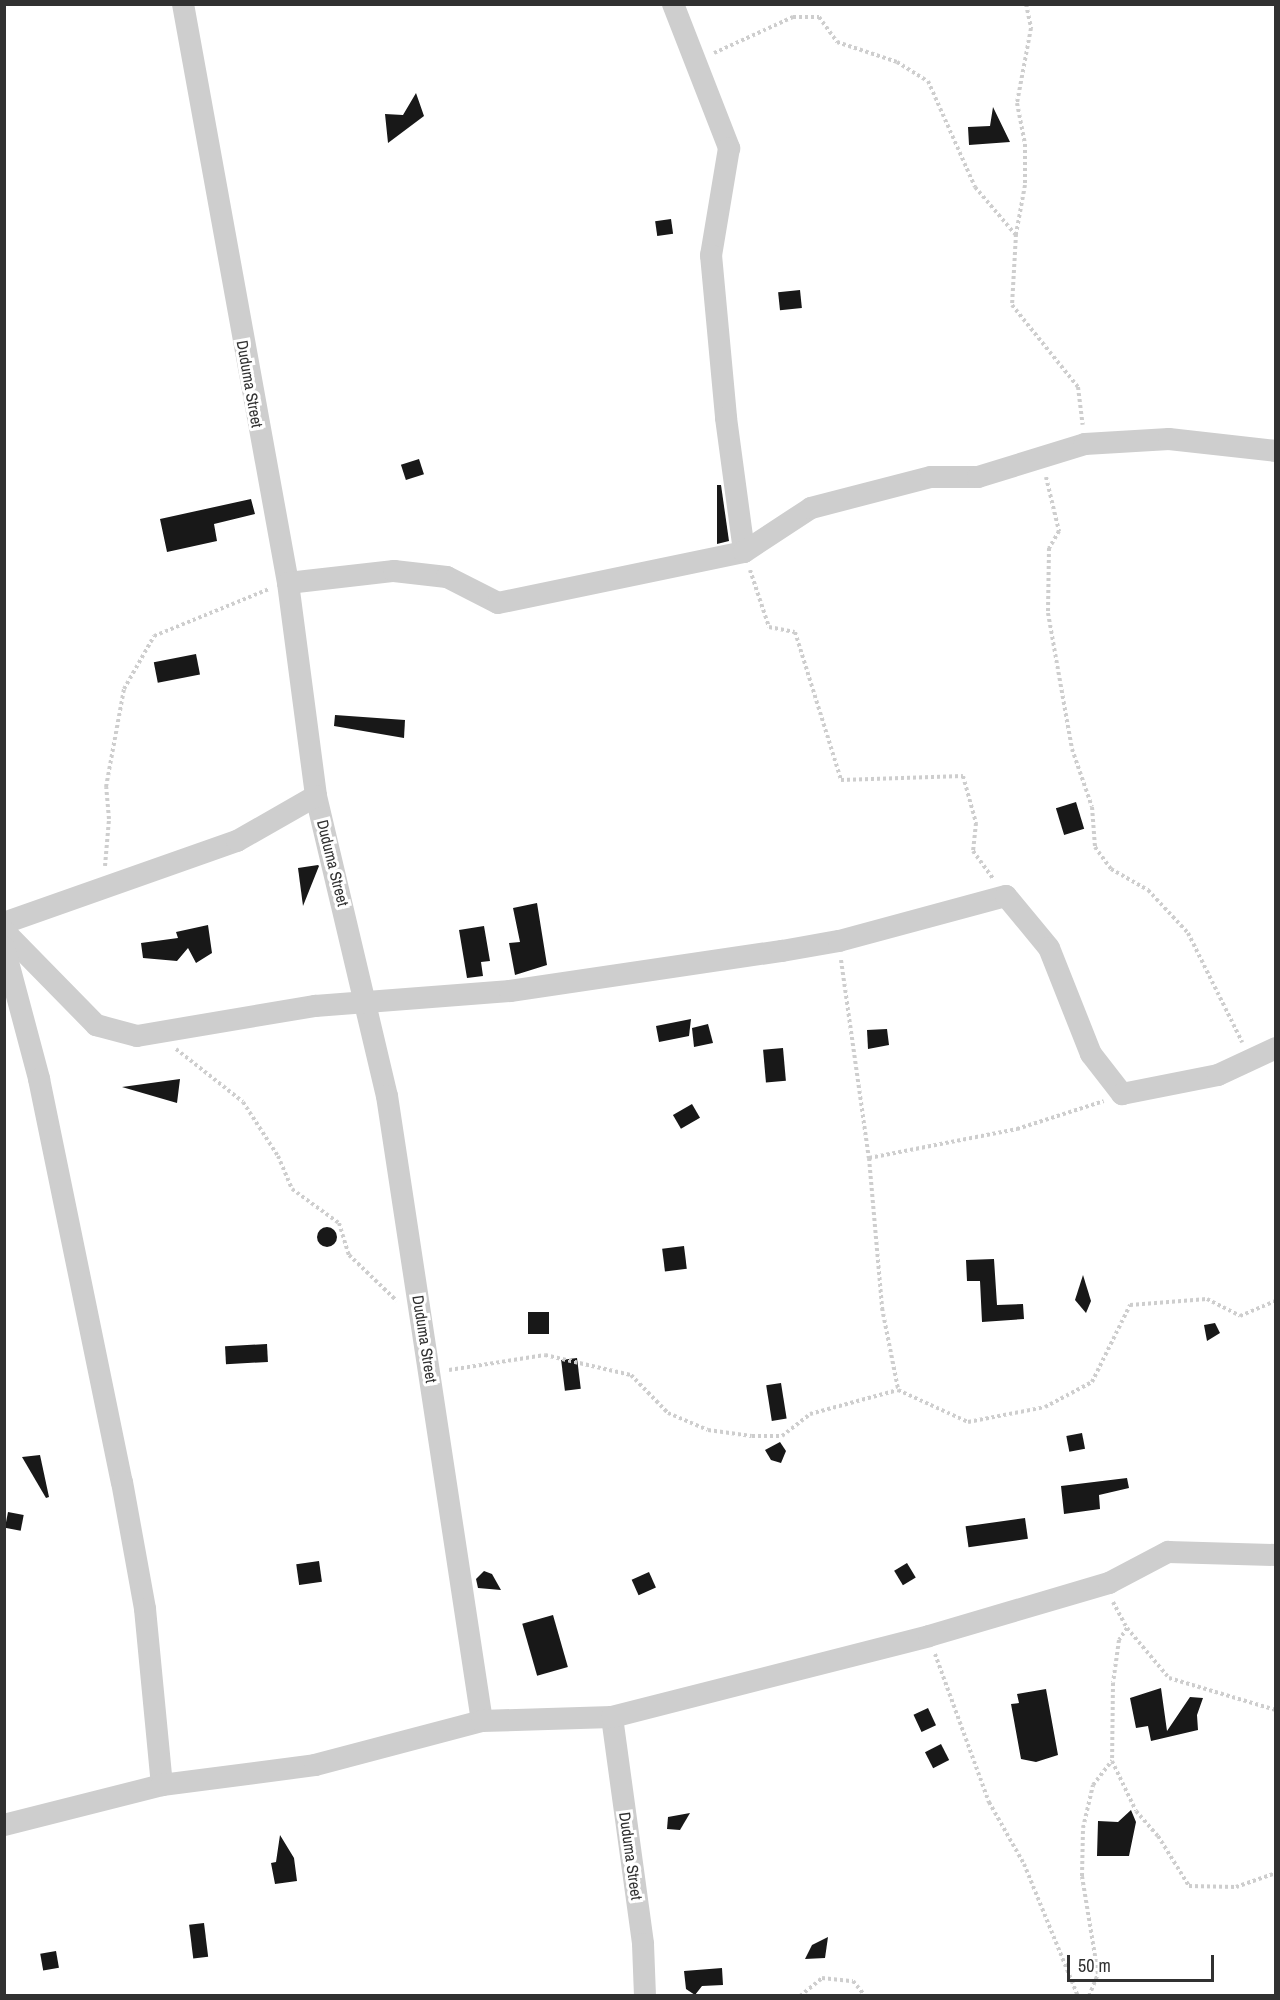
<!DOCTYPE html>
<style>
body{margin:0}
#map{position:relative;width:1280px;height:2000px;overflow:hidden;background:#fff;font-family:"Archivo Narrow",sans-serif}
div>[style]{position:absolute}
.building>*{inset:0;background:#181818;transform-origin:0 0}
.round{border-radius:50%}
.path>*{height:4px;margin-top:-2px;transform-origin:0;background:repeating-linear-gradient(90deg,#cecece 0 3px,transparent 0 6px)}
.street>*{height:22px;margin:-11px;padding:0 11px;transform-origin:11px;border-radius:11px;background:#cecece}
span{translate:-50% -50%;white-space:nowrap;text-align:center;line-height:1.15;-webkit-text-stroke:6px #fff;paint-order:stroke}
.street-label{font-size:16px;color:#313131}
.frame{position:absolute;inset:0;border:6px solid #313131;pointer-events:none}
.scale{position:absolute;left:1067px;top:1955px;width:147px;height:27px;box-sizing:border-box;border:3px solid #313131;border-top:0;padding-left:8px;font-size:18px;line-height:21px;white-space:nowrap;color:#313131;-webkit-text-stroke:4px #fff;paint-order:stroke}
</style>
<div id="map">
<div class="building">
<i style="clip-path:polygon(416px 93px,424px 116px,388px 143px,385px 114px,403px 115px)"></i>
<i style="clip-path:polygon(993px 107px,1010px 142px,969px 145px,968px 127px,990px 126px)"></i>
<i style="left:671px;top:219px;width:15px;height:16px;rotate:82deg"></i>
<i style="left:800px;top:290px;width:18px;height:22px;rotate:84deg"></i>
<i style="left:419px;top:459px;width:16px;height:19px;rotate:72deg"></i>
<i style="clip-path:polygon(717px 485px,721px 485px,729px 541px,717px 544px)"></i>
<i style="clip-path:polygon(251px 499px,255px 514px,214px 524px,217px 541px,167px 552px,160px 519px)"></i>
<i style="left:196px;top:654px;width:21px;height:43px;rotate:79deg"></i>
<i style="clip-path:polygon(335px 715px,405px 720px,404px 738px,334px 726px)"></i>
<i style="left:1076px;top:802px;width:28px;height:21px;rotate:73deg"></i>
<i style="clip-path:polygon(318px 865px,319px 866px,303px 906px,298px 868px)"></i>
<i style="clip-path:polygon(537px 903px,547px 965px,515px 975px,509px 943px,520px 942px,513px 908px)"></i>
<i style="clip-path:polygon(208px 925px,212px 953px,196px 963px,188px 948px,177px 961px,143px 958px,141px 943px,178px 938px,176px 932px)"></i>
<i style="clip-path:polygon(484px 926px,490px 961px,481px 962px,483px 976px,467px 978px,459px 930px)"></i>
<i style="clip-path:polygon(691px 1019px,689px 1036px,659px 1042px,656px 1026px)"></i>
<i style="clip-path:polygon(708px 1024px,713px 1043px,694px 1047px,692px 1028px)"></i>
<i style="clip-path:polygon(887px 1029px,889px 1045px,868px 1049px,867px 1030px)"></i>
<i style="left:783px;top:1048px;width:33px;height:20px;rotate:85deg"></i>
<i style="clip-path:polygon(180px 1079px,177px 1103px,122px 1087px)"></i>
<i style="left:692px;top:1104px;width:16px;height:22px;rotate:60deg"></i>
<i class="round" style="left:317px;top:1227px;width:20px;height:20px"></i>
<i style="left:684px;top:1246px;width:23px;height:22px;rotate:83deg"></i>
<i style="clip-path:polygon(994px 1259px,997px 1305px,1023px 1304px,1024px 1319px,982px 1322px,980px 1281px,967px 1281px,966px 1260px)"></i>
<i style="clip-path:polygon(1083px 1275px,1091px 1301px,1086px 1313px,1075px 1300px)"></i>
<i style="left:549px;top:1312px;width:22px;height:21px;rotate:90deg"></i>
<i style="clip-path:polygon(1215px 1323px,1220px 1333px,1207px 1341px,1204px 1325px)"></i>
<i style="left:267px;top:1344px;width:18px;height:42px;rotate:87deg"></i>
<i style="left:577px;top:1358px;width:31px;height:16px;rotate:83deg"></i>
<i style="left:781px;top:1383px;width:36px;height:15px;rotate:81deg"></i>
<i style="left:1082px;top:1433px;width:16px;height:16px;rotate:79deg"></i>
<i style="clip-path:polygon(780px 1442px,786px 1451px,781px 1463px,771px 1460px,765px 1450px)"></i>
<i style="clip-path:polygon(40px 1455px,49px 1497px,46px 1498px,22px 1457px)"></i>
<i style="clip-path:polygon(1127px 1478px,1129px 1488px,1099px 1495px,1100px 1509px,1064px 1514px,1061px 1486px)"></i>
<i style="left:8px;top:1512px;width:16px;height:16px;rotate:11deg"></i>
<i style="left:1025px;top:1518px;width:21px;height:60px;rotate:82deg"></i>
<i style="left:319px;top:1561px;width:21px;height:23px;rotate:82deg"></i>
<i style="left:907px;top:1563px;width:17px;height:15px;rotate:59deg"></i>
<i style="clip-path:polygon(484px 1571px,492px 1574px,501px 1590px,478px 1588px,476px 1579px)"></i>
<i style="left:649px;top:1572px;width:17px;height:19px;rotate:66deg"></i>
<i style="left:553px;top:1615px;width:54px;height:32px;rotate:74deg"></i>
<i style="clip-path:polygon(1161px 1688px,1167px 1731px,1190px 1697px,1203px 1698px,1197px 1715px,1198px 1730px,1151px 1741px,1148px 1726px,1136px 1728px,1130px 1698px)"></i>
<i style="clip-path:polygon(1046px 1689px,1058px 1755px,1036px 1762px,1021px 1759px,1011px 1704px,1019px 1703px,1017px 1694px)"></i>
<i style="left:928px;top:1708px;width:19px;height:16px;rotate:65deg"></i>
<i style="left:941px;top:1744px;width:18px;height:18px;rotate:63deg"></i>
<i style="clip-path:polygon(1131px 1810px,1136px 1822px,1129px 1856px,1097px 1856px,1098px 1821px,1118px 1822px)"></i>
<i style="clip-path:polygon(690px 1813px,680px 1830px,667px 1829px,668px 1817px)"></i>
<i style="clip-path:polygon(280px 1835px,294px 1858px,297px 1881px,275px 1884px,271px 1863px,276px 1862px)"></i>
<i style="left:204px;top:1923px;width:34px;height:15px;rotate:83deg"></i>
<i style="clip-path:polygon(828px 1937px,825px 1958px,805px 1959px,812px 1945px)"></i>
<i style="left:56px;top:1951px;width:17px;height:16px;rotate:80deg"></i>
<i style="clip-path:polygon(722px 1968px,723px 1985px,702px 1986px,695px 1995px,686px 1989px,684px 1971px)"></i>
</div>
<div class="path">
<i style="left:1026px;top:4px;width:25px;rotate:78deg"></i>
<i style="left:1031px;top:28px;width:76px;rotate:100.6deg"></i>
<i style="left:1017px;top:103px;width:42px;rotate:79deg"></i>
<i style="left:1025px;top:144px;width:41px;rotate:90deg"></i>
<i style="left:1025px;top:185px;width:50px;rotate:100.4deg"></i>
<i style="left:1016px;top:234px;width:71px;rotate:93.2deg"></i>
<i style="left:1012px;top:305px;width:105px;rotate:51.2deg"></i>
<i style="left:1078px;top:387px;width:38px;rotate:83deg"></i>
<i style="left:714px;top:53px;width:87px;rotate:-24.5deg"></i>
<i style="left:793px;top:17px;width:26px"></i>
<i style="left:819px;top:17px;width:31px;rotate:54deg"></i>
<i style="left:837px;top:42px;width:63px;rotate:18.4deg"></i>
<i style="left:897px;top:62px;width:36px;rotate:32deg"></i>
<i style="left:928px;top:81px;width:116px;rotate:66.1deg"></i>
<i style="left:975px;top:187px;width:62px;rotate:49.6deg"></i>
<i style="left:1046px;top:477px;width:56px;rotate:76.5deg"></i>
<i style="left:1059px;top:531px;width:20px;rotate:120deg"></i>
<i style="left:1049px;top:548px;width:65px;rotate:90.9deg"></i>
<i style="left:1048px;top:613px;width:138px;rotate:80deg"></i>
<i style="left:1072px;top:749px;width:61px;rotate:71deg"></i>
<i style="left:1092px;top:807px;width:40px;rotate:85.7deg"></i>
<i style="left:1095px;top:847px;width:27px;rotate:54deg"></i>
<i style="left:1111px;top:869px;width:43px;rotate:29.6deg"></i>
<i style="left:1148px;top:890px;width:59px;rotate:47.1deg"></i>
<i style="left:1188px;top:933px;width:122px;rotate:63.6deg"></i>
<i style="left:750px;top:570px;width:60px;rotate:71.6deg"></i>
<i style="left:769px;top:627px;width:26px;rotate:11deg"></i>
<i style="left:795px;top:632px;width:155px;rotate:72.7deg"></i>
<i style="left:841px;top:780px;width:122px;rotate:-1.9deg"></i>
<i style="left:963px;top:776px;width:49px;rotate:74.5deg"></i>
<i style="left:976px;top:823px;width:28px;rotate:96deg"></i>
<i style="left:973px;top:851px;width:34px;rotate:54deg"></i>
<i style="left:105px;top:866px;width:47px;rotate:-85.1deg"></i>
<i style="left:109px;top:819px;width:32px;rotate:-95deg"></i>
<i style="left:106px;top:787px;width:100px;rotate:-79.6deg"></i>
<i style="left:124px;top:689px;width:61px;rotate:-60.5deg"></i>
<i style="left:154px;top:636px;width:124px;rotate:-22.2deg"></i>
<i style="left:841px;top:960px;width:200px;rotate:82deg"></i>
<i style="left:869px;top:1158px;width:151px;rotate:85deg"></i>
<i style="left:882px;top:1308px;width:83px;rotate:78.8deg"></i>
<i style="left:176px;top:1049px;width:85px;rotate:38.3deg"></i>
<i style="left:243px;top:1102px;width:64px;rotate:57.1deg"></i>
<i style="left:278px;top:1156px;width:36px;rotate:67deg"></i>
<i style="left:292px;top:1189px;width:58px;rotate:35.9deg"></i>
<i style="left:339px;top:1223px;width:34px;rotate:73deg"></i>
<i style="left:349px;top:1255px;width:66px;rotate:43.8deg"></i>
<i style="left:869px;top:1158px;width:151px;rotate:-11.1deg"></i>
<i style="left:1017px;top:1129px;width:91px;rotate:-17.8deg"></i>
<i style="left:449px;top:1370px;width:97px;rotate:-8.9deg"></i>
<i style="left:545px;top:1355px;width:88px;rotate:13.1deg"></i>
<i style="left:631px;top:1375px;width:53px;rotate:45.8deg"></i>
<i style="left:668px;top:1413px;width:43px;rotate:23deg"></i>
<i style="left:708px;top:1430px;width:44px;rotate:7.8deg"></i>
<i style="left:752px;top:1436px;width:30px"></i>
<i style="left:782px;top:1436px;width:36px;rotate:-38deg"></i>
<i style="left:810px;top:1414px;width:91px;rotate:-15.3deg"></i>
<i style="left:898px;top:1390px;width:77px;rotate:24.6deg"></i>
<i style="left:968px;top:1422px;width:78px;rotate:-11deg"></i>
<i style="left:1045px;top:1407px;width:53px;rotate:-28deg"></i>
<i style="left:1092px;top:1382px;width:86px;rotate:-63.7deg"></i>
<i style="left:1130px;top:1305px;width:77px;rotate:-4.5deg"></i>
<i style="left:1207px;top:1299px;width:37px;rotate:27deg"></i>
<i style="left:1240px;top:1316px;width:39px;rotate:-23deg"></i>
<i style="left:1113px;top:1602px;width:30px;rotate:62deg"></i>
<i style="left:1127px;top:1628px;width:65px;rotate:50deg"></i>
<i style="left:1169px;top:1678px;width:112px;rotate:16.7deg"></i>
<i style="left:1127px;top:1628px;width:14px;rotate:124deg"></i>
<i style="left:1119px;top:1640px;width:43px;rotate:97.9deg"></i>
<i style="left:1113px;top:1683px;width:78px;rotate:90.7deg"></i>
<i style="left:1112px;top:1761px;width:55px;rotate:64.4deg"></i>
<i style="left:1136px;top:1811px;width:33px;rotate:49deg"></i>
<i style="left:1158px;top:1836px;width:59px;rotate:58.2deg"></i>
<i style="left:1189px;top:1886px;width:47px;rotate:1.2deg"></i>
<i style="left:1236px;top:1887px;width:42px;rotate:-19.3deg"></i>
<i style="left:935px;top:1654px;width:158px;rotate:70deg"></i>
<i style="left:989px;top:1802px;width:71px;rotate:60.6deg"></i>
<i style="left:1024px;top:1864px;width:143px;rotate:67.8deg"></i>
<i style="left:800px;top:1996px;width:28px;rotate:-39deg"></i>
<i style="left:822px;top:1978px;width:31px;rotate:6deg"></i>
<i style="left:853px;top:1981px;width:19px;rotate:51deg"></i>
<i style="left:1089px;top:1996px;width:24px;rotate:-68deg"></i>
<i style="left:1098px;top:1974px;width:99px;rotate:-99.3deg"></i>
<i style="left:1082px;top:1876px;width:48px;rotate:-88.8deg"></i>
<i style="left:1083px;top:1828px;width:44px;rotate:-76.9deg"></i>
<i style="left:1093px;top:1785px;width:31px;rotate:-52deg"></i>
</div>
<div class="street">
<i style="left:183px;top:4px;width:588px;rotate:79.72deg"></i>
<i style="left:288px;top:583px;width:215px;rotate:82.5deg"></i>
<i style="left:316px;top:796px;width:308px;rotate:76.7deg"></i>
<i style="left:387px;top:1096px;width:632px;rotate:81.36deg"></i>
<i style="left:673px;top:4px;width:155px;rotate:68.7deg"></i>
<i style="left:729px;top:148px;width:109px;rotate:99.5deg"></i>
<i style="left:711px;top:255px;width:164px;rotate:84.7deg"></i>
<i style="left:726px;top:418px;width:135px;rotate:82.3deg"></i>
<i style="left:288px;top:583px;width:107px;rotate:-6.5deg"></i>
<i style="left:394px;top:571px;width:53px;rotate:6.5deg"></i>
<i style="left:447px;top:577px;width:57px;rotate:27deg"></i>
<i style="left:498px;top:603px;width:251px;rotate:-11.7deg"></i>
<i style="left:744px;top:552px;width:80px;rotate:-33.3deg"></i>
<i style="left:811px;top:508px;width:124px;rotate:-14.5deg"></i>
<i style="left:931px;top:477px;width:47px"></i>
<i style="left:978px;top:477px;width:112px;rotate:-17.1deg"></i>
<i style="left:1085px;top:444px;width:84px;rotate:-3.4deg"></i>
<i style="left:1169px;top:439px;width:108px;rotate:6.4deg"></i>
<i style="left:4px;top:923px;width:247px;rotate:-19.4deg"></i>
<i style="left:237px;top:841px;width:91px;rotate:-29.7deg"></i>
<i style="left:4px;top:931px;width:132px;rotate:45.6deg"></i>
<i style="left:96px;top:1025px;width:42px;rotate:15deg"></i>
<i style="left:137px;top:1036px;width:181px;rotate:-9.6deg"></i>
<i style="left:315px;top:1006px;width:196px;rotate:-4.4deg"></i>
<i style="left:510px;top:991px;width:275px;rotate:-8.4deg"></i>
<i style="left:782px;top:951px;width:58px;rotate:-10deg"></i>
<i style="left:839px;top:941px;width:173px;rotate:-15.1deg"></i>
<i style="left:1006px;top:896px;width:67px;rotate:50.4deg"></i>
<i style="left:1049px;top:948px;width:114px;rotate:68.4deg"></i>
<i style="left:1091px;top:1054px;width:51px;rotate:52.2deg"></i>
<i style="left:1122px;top:1094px;width:98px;rotate:-11.2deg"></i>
<i style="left:1218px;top:1075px;width:64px;rotate:-25deg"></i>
<i style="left:4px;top:947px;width:137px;rotate:75.1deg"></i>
<i style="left:39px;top:1079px;width:411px;rotate:78.4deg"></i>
<i style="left:122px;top:1482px;width:129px;rotate:79.7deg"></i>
<i style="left:145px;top:1609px;width:177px;rotate:84.5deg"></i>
<i style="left:612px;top:1717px;width:229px;rotate:82.2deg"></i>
<i style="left:643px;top:1944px;width:52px;rotate:87.8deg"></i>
<i style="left:4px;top:1825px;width:163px;rotate:-14.2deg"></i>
<i style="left:162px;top:1785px;width:154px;rotate:-7.4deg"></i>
<i style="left:315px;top:1765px;width:173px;rotate:-14.8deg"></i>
<i style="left:482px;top:1721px;width:130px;rotate:-1.8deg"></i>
<i style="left:612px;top:1717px;width:327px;rotate:-14.3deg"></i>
<i style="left:929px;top:1636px;width:188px;rotate:-16.4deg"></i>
<i style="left:1109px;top:1583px;width:67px;rotate:-27.7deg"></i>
<i style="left:1168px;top:1552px;width:108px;rotate:1.6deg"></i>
</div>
<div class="street-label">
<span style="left:250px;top:384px;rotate:80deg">Duduma Street</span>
<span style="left:333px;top:863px;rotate:76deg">Duduma Street</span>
<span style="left:425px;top:1339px;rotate:81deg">Duduma Street</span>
<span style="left:631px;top:1856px;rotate:82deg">Duduma Street</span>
</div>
<div class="frame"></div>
<div class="scale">50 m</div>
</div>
